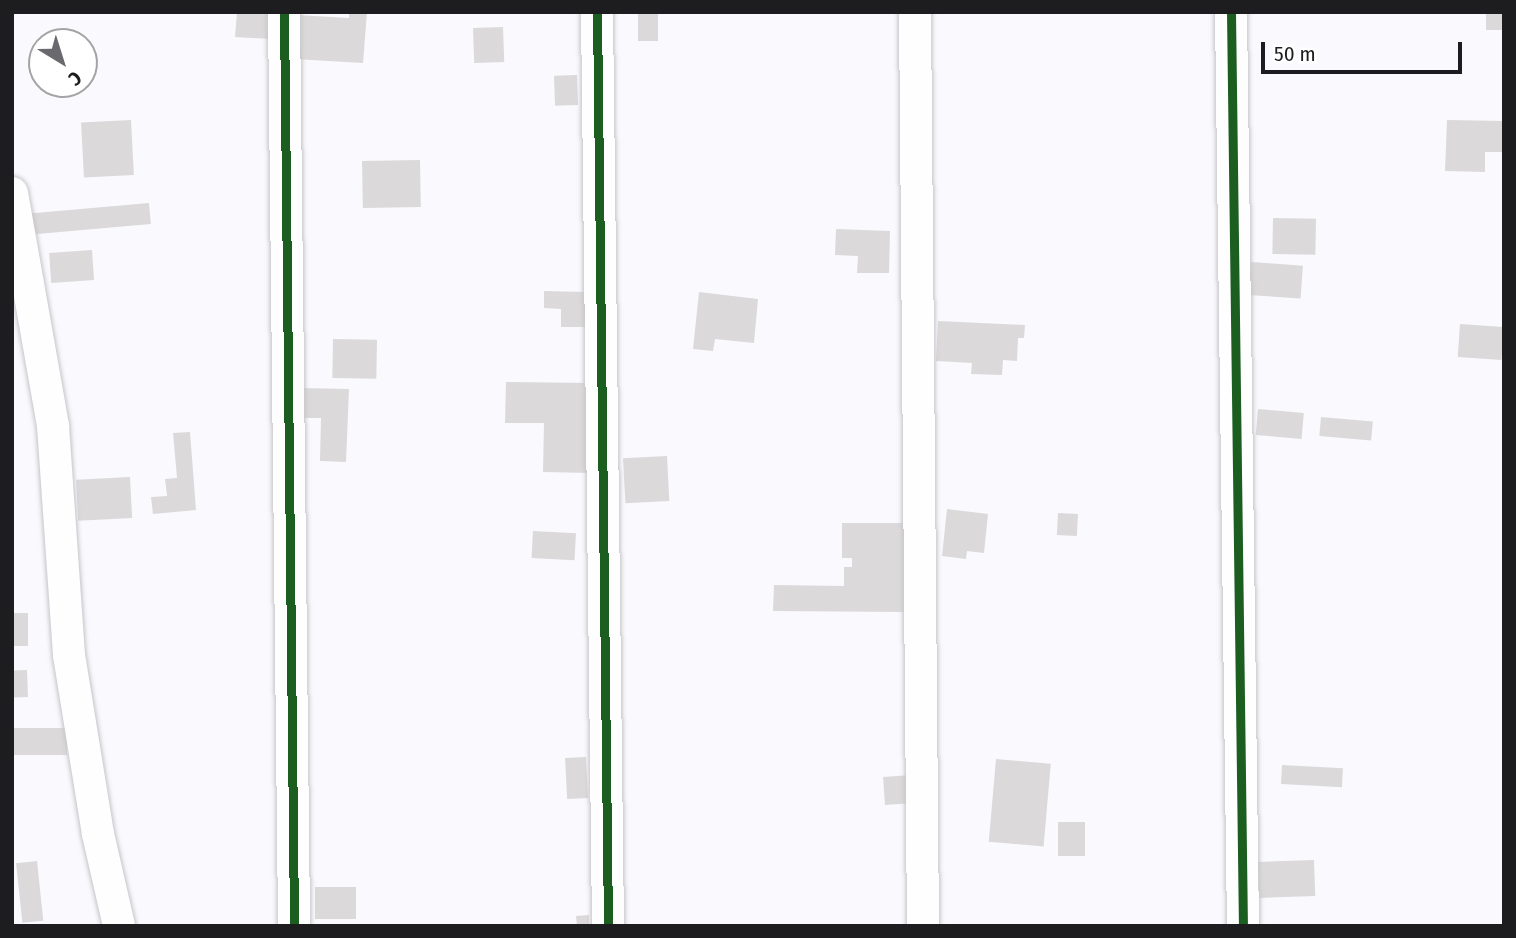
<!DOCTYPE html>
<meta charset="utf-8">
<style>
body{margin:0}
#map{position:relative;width:1516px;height:938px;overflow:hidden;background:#faf9fe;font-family:"Fira Sans Condensed",sans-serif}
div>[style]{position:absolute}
.building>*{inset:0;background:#dbd9da;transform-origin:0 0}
.roads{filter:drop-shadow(0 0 2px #c6c5c9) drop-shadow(0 0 2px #c6c5c9)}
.minor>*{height:32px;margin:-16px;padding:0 16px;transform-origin:16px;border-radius:16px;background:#fefeff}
.cycleway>*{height:9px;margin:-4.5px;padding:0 4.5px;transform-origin:4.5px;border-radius:4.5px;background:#1b5e20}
span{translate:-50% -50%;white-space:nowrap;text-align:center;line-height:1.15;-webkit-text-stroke:5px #fff;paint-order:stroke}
.frame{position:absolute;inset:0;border:14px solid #1d1c1f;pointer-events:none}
.north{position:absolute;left:28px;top:28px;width:70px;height:70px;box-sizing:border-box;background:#fff;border:2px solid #a5a4a5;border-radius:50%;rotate:142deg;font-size:19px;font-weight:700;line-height:28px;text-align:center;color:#1d1c1f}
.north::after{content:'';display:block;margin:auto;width:24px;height:32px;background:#6a696d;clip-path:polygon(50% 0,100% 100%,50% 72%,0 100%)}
.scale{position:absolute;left:1261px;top:42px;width:201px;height:32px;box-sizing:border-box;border:4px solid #1d1c1f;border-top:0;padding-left:9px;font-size:21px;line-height:24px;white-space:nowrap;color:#1d1c1f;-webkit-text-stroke:5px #fff;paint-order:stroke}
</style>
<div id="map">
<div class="building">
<i style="clip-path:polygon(237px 12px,268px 12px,271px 39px,235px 37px)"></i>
<i style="clip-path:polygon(349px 12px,367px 12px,363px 63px,294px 59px,297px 15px,349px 18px)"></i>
<i style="left:1486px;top:12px;width:18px;height:18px"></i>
<i style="left:638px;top:14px;width:20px;height:27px"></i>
<i style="left:503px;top:27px;width:35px;height:30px;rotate:88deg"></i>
<i style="clip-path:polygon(70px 39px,89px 40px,87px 65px,84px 42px)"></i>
<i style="left:577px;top:75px;width:30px;height:23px;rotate:88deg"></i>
<i style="left:131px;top:120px;width:55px;height:50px;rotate:87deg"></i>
<i style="clip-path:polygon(1447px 120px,1504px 121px,1504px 152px,1485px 152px,1485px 172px,1445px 171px)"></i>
<i style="left:420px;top:160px;width:47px;height:58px;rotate:89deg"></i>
<i style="left:149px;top:203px;width:21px;height:120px;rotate:85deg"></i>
<i style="left:1273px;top:218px;width:43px;height:36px;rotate:1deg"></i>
<i style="clip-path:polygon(836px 229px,890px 231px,889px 273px,857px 273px,858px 256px,835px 255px)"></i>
<i style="left:92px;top:250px;width:30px;height:43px;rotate:86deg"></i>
<i style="left:1251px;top:262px;width:52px;height:33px;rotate:4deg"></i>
<i style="clip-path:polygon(544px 291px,586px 292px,586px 327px,561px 327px,561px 309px,544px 308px)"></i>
<i style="clip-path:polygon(699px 292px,758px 299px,754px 343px,715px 339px,713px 351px,693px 349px)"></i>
<i style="clip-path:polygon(938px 321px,1025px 325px,1024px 338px,1018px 338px,1017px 361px,1003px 360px,1002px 375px,971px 374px,972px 363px,936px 361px)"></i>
<i style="left:1460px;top:324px;width:44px;height:33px;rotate:4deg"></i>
<i style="left:333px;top:339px;width:44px;height:39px;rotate:1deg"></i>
<i style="clip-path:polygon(506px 382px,593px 383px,591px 473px,543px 472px,544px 423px,505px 423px)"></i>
<i style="clip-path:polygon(300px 388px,349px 389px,346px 462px,320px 461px,321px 418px,299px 418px)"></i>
<i style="left:1258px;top:409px;width:46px;height:26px;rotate:5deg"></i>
<i style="left:1321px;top:417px;width:52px;height:19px;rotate:5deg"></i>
<i style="clip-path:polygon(190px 432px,196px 510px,153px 514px,151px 497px,167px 496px,165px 479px,177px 478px,173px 433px)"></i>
<i style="left:667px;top:456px;width:45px;height:44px;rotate:87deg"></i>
<i style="left:130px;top:477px;width:41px;height:54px;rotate:87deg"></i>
<i style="clip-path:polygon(947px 509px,988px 514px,984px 553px,967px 551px,966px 559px,942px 556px)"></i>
<i style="left:1058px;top:513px;width:20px;height:22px;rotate:3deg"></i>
<i style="clip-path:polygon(842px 523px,906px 523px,905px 612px,773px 611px,774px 585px,844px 586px,844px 567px,852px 567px,852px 558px,842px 558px)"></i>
<i style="left:533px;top:531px;width:43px;height:27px;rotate:3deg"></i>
<i style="left:12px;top:613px;width:16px;height:33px"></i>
<i style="left:27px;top:670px;width:27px;height:15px;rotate:88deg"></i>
<i style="left:67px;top:728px;width:27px;height:55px;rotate:90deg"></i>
<i style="left:586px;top:757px;width:41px;height:21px;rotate:87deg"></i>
<i style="left:996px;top:759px;width:55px;height:83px;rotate:5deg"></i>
<i style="left:1282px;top:765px;width:61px;height:19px;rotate:3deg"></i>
<i style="left:911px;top:775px;width:28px;height:28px;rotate:86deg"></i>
<i style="left:1058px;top:822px;width:27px;height:34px"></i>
<i style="left:1314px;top:860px;width:36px;height:56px;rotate:88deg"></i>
<i style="left:37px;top:861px;width:60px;height:21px;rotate:84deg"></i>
<i style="left:315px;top:887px;width:41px;height:32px"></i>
<i style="clip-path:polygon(589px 915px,589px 926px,577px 926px,576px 916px)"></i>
</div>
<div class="roads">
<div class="minor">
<i style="left:284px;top:12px;width:914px;rotate:89.37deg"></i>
<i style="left:597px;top:12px;width:914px;rotate:89.31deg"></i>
<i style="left:915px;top:12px;width:914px;rotate:89.5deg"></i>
<i style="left:1231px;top:12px;width:914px;rotate:89.25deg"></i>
<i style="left:12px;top:193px;width:237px;rotate:80deg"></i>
<i style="left:53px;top:426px;width:230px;rotate:86deg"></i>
<i style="left:69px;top:655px;width:181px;rotate:80.8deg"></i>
<i style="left:98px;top:834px;width:94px;rotate:77.1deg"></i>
</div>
</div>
<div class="cycleway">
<i style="left:284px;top:12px;width:914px;rotate:89.37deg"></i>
<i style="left:597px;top:12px;width:914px;rotate:89.31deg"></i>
<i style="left:1231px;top:12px;width:914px;rotate:89.25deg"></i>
</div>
<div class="frame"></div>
<div class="north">С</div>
<div class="scale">50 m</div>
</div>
